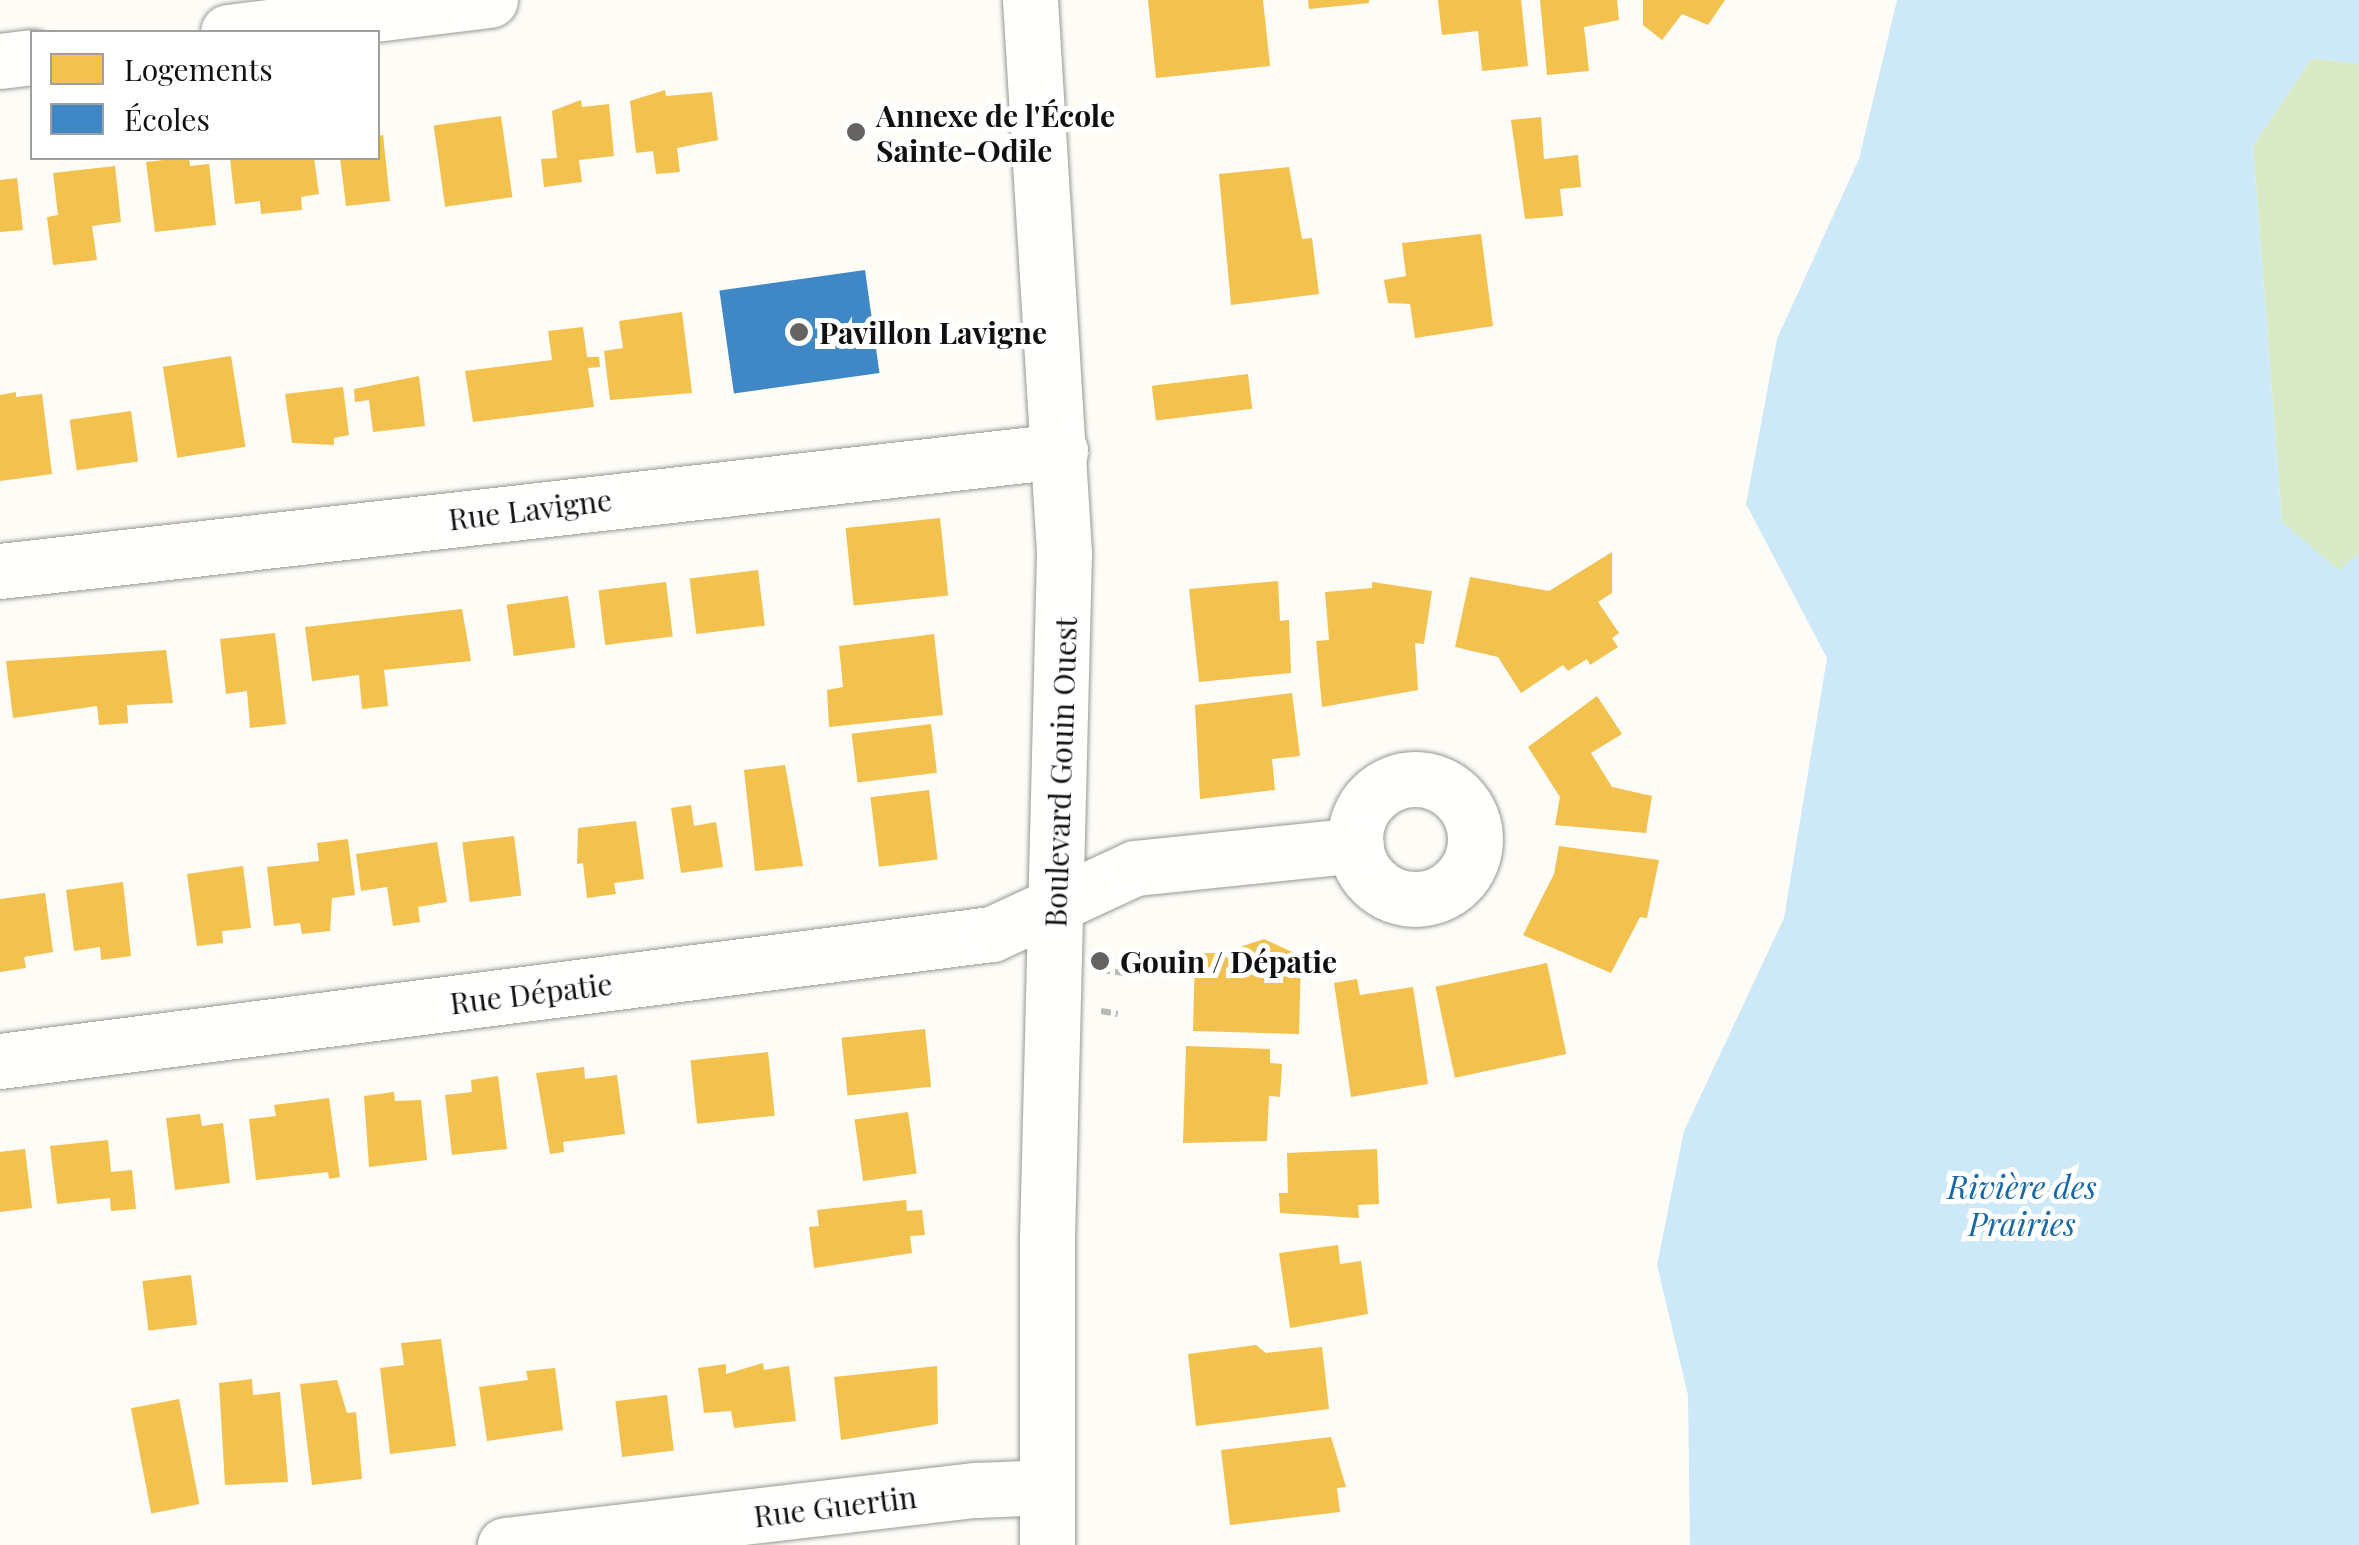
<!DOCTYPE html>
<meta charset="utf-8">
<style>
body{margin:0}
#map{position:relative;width:2359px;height:1545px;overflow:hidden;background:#fdfcf7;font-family:"Playfair Display",serif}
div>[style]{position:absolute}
.forest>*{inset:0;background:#d8eac5}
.water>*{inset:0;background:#cde8f7}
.homes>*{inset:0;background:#f2c14e;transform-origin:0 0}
.schools>*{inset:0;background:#3f88c5;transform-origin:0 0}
.path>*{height:6px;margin-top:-3px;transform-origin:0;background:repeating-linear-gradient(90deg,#b9b9b8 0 10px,transparent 0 15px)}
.roads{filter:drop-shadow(0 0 2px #979795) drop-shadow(0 0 2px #979795)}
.minor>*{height:55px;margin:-27.5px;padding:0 27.5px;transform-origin:27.5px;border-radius:27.5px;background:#fffffe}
.minor>.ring{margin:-27.5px;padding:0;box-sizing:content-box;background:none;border:55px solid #fffffe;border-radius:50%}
.dots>*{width:28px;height:28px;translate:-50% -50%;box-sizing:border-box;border:5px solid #fff;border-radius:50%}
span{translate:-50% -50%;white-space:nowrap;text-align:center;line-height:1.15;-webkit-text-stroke:10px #fff;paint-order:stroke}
.poi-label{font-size:30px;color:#111;font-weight:700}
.left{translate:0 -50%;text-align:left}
.street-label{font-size:30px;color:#111}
.water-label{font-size:32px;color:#1768a6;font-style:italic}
.legend{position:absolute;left:30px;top:30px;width:350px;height:130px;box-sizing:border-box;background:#fff;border:2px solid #a0a0a0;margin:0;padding:12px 18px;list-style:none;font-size:30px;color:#111}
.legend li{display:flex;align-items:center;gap:20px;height:50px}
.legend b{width:50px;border:2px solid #a0a0a0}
</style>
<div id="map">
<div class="forest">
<i style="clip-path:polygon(2312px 58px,2359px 64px,2359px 553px,2339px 571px,2282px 522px,2253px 146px)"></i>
</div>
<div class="water">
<i style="clip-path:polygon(1897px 0,2359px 0,2359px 64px,2312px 58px,2253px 146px,2282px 522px,2339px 570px,2359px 553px,2359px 1545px,1690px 1545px,1688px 1395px,1657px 1265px,1684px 1131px,1784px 918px,1827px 658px,1746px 504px,1777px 339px,1859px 159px)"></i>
</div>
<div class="homes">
<i style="clip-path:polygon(1148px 0,1263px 0,1270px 66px,1156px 78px)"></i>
<i style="clip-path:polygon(1308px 0,1369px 0,1369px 3px,1309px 9px)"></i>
<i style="clip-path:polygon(1438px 0,1521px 0,1528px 66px,1482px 71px,1478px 31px,1442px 35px)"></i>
<i style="clip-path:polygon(1540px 0,1617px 0,1619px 20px,1584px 27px,1589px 71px,1547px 75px)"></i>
<i style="clip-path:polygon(1725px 0,1708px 25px,1682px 14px,1662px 40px,1643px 25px,1643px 0)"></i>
<i style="clip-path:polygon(665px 90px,666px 96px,712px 92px,718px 140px,677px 148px,680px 172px,656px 174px,653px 151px,636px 153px,630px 101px)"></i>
<i style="clip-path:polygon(581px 100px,582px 107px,609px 104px,614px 156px,579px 160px,582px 182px,544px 187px,541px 159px,557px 158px,552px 111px)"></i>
<i style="left:501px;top:116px;width:82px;height:68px;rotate:82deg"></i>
<i style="clip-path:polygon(1541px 117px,1544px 159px,1578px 155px,1581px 187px,1560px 189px,1563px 216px,1525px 219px,1511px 120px)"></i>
<i style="clip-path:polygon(383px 135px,390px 201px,346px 206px,340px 158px,378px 158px,378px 136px)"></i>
<i style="clip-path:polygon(181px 158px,189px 158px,190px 166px,209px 164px,216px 225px,155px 232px,146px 162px)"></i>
<i style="clip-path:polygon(230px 158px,314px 158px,319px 194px,301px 197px,302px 210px,261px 214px,260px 201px,235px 204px)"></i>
<i style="clip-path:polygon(115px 166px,121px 222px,92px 226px,97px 260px,53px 265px,47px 217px,58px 215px,53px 173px)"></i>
<i style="clip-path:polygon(1289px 167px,1302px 239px,1312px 238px,1319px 294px,1231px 305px,1219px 174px)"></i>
<i style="clip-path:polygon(17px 178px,23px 230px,0 232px,0 180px)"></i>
<i style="clip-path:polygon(1481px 234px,1493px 326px,1415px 338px,1410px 304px,1388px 303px,1384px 280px,1406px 276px,1402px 243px)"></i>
<i style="clip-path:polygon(682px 312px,692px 393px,610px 400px,604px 351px,623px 348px,619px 321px)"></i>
<i style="clip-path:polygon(583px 327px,587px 357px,599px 357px,600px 367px,588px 368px,594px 407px,473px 422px,465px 371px,552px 360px,548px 331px)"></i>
<i style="left:231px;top:356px;width:92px;height:69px;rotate:81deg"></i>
<i style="left:1248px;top:374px;width:35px;height:97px;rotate:83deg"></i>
<i style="clip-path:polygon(419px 376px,425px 426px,373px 432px,369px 400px,355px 402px,354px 389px)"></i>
<i style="clip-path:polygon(343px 387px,349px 435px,334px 438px,334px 445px,292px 443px,285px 394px)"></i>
<i style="clip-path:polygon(16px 392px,16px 397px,42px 394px,52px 474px,0 481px,0 395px)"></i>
<i style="left:131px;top:411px;width:51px;height:62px;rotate:82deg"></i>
<i style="left:940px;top:518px;width:78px;height:95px;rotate:84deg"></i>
<i style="clip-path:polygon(1612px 552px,1612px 593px,1598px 602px,1619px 633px,1612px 638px,1618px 647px,1590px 665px,1587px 659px,1568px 671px,1563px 665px,1521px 693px,1498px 657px,1455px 647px,1470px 577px,1549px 591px)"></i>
<i style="left:758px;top:570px;width:56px;height:69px;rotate:83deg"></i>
<i style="clip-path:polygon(1278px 581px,1280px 621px,1289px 620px,1291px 673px,1199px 682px,1189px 589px)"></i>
<i style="left:666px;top:582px;width:55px;height:68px;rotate:83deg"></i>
<i style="clip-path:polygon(1372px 582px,1432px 591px,1424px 644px,1415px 643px,1418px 690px,1322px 707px,1316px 641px,1329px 640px,1325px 592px,1372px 588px)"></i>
<i style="left:568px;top:596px;width:52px;height:62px;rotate:82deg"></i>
<i style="clip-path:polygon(462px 609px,471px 661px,384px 670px,388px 706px,362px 709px,359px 675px,312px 681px,305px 627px)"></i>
<i style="clip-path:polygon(275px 633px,286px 724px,250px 728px,247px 691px,226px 694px,220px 639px)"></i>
<i style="clip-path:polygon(934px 634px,943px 715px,829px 727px,827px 690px,843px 687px,839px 646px)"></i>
<i style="clip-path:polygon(166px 650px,173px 703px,127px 705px,128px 723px,99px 725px,97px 706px,13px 718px,6px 661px)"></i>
<i style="clip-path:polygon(1292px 693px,1300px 756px,1272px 759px,1275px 790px,1200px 799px,1195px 705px)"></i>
<i style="clip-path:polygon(1597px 696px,1622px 734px,1591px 753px,1612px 787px,1652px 796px,1646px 833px,1555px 825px,1560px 797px,1528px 747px)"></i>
<i style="left:931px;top:724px;width:49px;height:80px;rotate:83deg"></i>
<i style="clip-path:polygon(785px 765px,803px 866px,755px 871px,744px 770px)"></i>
<i style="left:929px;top:790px;width:70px;height:59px;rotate:83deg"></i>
<i style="clip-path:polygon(691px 805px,694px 826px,716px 822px,723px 867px,681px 873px,671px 808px)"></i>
<i style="clip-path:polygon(636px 821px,644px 879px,614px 883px,616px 894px,587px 898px,583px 863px,577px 864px,578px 828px)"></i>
<i style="left:514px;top:836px;width:60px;height:52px;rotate:83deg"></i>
<i style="clip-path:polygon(348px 839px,355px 895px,332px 898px,330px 931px,302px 934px,300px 923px,274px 926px,267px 867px,319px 861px,317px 843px)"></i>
<i style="clip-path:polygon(437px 842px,447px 902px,418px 907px,420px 922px,393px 926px,387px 887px,361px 891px,356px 854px)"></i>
<i style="clip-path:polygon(1559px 846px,1659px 860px,1647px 918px,1640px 917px,1611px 973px,1523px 935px,1554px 874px)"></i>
<i style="clip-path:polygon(243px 866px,251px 928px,222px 931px,223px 943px,197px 946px,187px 874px)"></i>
<i style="clip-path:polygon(123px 882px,131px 956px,101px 960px,100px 947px,74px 951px,66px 890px)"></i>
<i style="clip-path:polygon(45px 893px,53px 952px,24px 957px,26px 968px,0 972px,0 899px)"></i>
<i style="clip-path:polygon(1264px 939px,1301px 956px,1299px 1034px,1193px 1031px,1195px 953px,1222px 953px)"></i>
<i style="left:1547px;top:963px;width:93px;height:114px;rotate:78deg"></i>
<i style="clip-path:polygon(1357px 979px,1360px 995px,1413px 987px,1428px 1084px,1351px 1097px,1334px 983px)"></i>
<i style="left:925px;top:1029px;width:58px;height:84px;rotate:84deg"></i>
<i style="clip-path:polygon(1186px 1046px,1270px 1049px,1270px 1063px,1282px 1064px,1280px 1097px,1269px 1096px,1267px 1141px,1183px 1143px)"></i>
<i style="left:768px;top:1052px;width:64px;height:78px;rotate:84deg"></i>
<i style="clip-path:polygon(584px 1067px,585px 1079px,617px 1075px,625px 1134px,563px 1142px,564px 1152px,550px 1154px,536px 1073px)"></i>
<i style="clip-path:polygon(498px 1076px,507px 1149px,452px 1155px,445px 1095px,472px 1092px,471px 1080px)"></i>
<i style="clip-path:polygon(394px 1092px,395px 1101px,421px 1100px,427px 1160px,369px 1167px,364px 1096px)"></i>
<i style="clip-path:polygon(329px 1098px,340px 1177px,329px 1179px,328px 1172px,256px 1180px,249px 1119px,276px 1116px,274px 1105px)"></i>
<i style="left:908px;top:1112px;width:62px;height:54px;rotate:82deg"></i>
<i style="clip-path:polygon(200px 1114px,202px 1126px,223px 1123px,230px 1183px,175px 1190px,166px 1118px)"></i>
<i style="clip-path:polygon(108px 1140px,111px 1172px,132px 1170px,136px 1209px,111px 1211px,110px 1198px,57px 1204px,50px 1146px)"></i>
<i style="clip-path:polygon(25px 1149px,32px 1208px,0 1212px,0 1152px)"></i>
<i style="clip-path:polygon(1377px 1149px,1379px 1204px,1358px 1205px,1359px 1218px,1280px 1213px,1279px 1193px,1288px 1193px,1287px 1153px)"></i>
<i style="clip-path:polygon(906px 1200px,907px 1211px,922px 1210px,925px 1235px,910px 1236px,912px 1253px,814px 1268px,809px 1227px,819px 1226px,817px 1210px)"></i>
<i style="clip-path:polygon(1338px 1245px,1340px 1264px,1361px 1261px,1368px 1314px,1290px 1328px,1279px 1253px)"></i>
<i style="left:191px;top:1275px;width:50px;height:49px;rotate:83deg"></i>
<i style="clip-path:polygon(441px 1339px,456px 1446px,390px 1454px,380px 1368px,404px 1365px,401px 1343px)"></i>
<i style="clip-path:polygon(1256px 1345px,1266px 1353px,1322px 1347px,1329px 1409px,1196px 1426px,1188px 1354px)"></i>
<i style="clip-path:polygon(763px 1363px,764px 1370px,789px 1366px,796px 1421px,734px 1428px,731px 1411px,704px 1413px,698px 1368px,726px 1364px,726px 1374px)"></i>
<i style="clip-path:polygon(937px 1366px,938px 1424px,841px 1440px,834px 1377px)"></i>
<i style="clip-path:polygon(555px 1368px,563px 1430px,487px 1441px,479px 1387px,528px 1380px,526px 1371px)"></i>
<i style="clip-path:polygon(252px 1379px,253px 1395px,280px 1392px,288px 1482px,225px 1485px,219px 1383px)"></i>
<i style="clip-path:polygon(337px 1380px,347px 1413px,356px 1412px,362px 1479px,312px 1485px,300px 1384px)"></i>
<i style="left:667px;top:1395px;width:56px;height:52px;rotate:83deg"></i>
<i style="left:179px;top:1399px;width:107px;height:49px;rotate:79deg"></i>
<i style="clip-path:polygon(1331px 1437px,1346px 1487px,1337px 1488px,1340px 1512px,1230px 1525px,1221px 1450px)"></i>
</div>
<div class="schools">
<i style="left:865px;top:270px;width:104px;height:147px;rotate:82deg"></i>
</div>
<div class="path">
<i style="left:1100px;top:970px;width:23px;rotate:7deg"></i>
<i style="left:1101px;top:1011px;width:17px;rotate:10deg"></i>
</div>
<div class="roads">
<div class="minor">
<i style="left:1030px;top:0;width:554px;rotate:86.48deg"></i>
<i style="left:1064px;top:553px;width:687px;rotate:91.42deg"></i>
<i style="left:1047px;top:1240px;width:305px;rotate:90deg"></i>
<i style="left:228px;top:32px;width:264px;rotate:-7deg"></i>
<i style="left:0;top:61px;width:32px;rotate:-7deg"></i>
<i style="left:0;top:571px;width:1067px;rotate:-6.46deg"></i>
<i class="ring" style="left:1355px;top:779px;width:65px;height:65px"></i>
<i style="left:0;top:1061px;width:1000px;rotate:-7.3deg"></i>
<i style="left:992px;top:934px;width:157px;rotate:-24.8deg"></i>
<i style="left:1135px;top:868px;width:222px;rotate:-5.9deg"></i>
<i style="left:505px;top:1545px;width:474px;rotate:-6.7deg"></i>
<i style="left:976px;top:1490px;width:71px;rotate:-2.4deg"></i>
</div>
</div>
<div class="dots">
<i style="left:856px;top:132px;background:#646362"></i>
<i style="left:799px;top:332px;background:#646362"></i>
<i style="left:1100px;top:961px;background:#646362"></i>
</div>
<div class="poi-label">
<span class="left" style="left:876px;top:132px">Annexe de l'École<br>Sainte-Odile</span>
<span class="left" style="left:819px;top:332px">Pavillon Lavigne</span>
<span class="left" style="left:1120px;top:961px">Gouin / Dépatie</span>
</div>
<div class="street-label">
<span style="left:530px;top:509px;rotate:-7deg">Rue Lavigne</span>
<span style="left:1060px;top:772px;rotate:-88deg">Boulevard Gouin Ouest</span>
<span style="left:531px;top:993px;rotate:-7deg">Rue Dépatie</span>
<span style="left:835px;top:1506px;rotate:-7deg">Rue Guertin</span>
</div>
<div class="water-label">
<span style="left:2022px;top:1205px">Rivière des<br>Prairies</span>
</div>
<ul class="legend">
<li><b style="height:28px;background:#f2c14e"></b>Logements</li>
<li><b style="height:28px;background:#3f88c5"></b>Écoles</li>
</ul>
</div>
